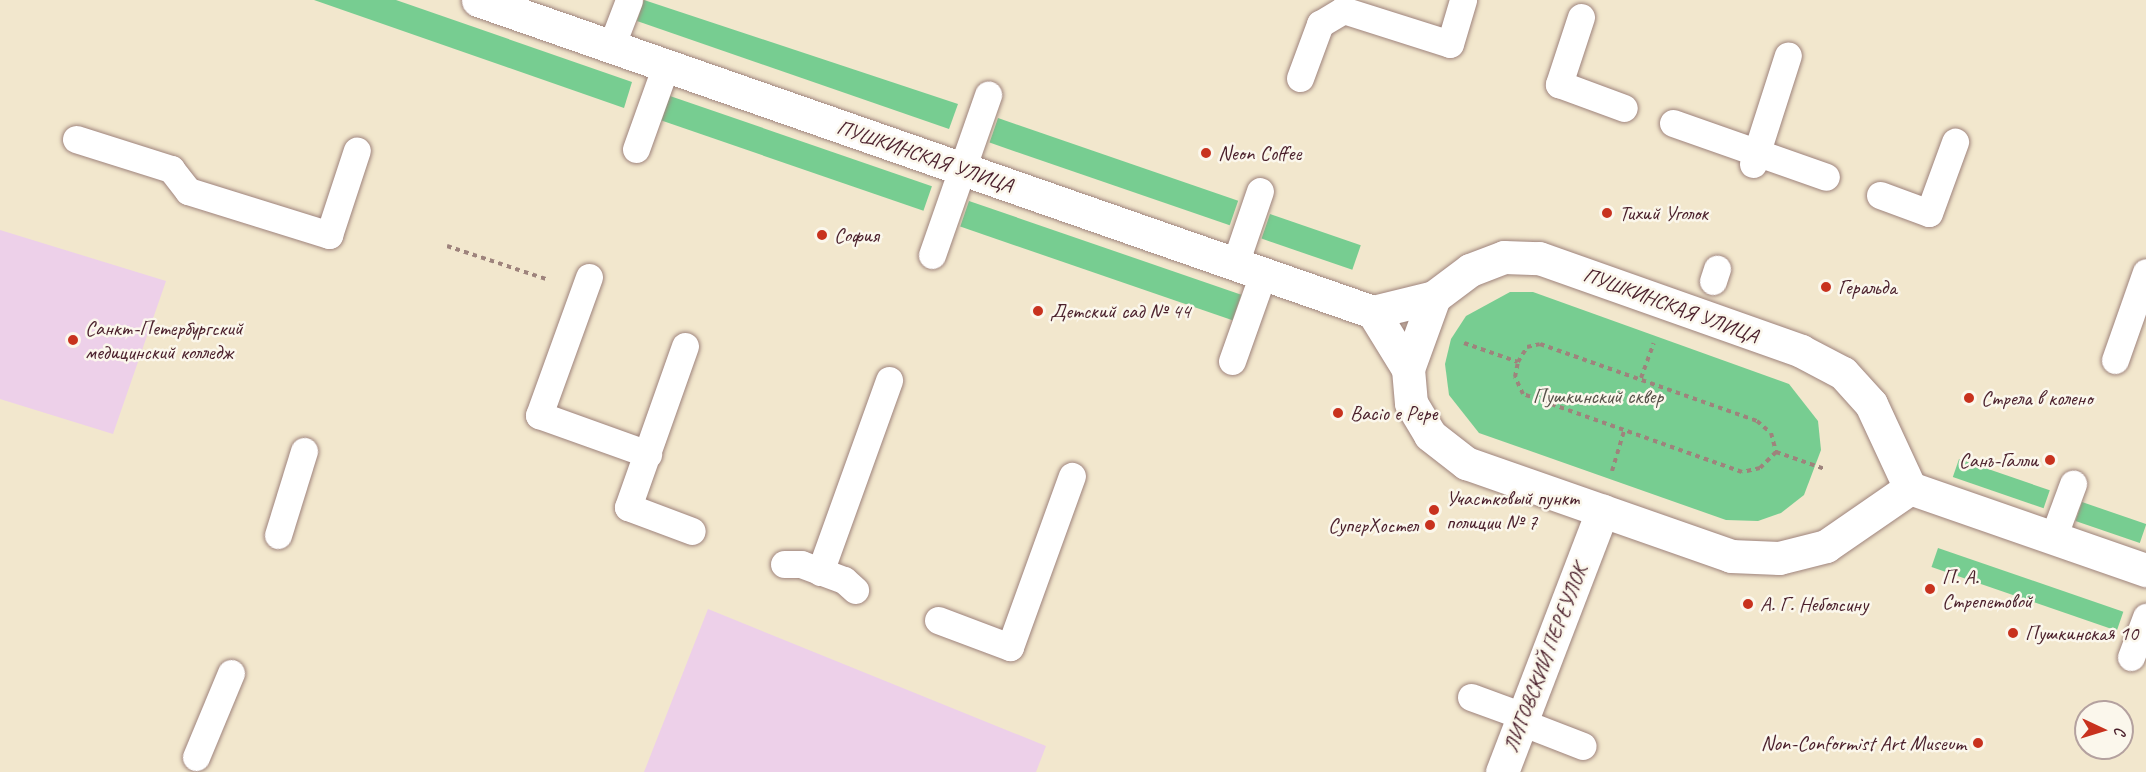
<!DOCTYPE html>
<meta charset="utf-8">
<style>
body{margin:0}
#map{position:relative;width:2146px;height:772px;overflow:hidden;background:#f2e7cd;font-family:Caveat,sans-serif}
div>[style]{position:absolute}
.built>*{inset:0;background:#edd0e9}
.green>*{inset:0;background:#77cd91;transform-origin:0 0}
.path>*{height:4px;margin-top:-2px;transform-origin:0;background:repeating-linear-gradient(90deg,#9e837c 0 4.5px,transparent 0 9px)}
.roads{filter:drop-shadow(0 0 2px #9e837c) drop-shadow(0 0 2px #9e837c)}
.service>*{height:27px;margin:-13.5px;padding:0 13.5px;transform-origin:13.5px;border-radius:13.5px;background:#fff}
.minor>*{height:33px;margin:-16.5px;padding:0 16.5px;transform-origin:16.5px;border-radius:16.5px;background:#fff}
.dots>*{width:16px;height:16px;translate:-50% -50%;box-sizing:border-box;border:3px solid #fbf7ec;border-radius:50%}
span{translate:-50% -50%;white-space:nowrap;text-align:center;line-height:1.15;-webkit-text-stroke:5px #fbf7ec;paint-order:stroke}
.poi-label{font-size:21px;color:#4a1f2b}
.left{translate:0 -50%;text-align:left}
.right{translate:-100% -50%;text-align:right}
.street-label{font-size:21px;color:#4a1f2b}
.park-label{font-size:21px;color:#58534a}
.north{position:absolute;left:2074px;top:700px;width:60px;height:60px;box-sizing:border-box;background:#fbf7ec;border:2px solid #b4a19f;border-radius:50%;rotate:94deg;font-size:16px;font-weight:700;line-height:24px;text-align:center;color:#4a1f2b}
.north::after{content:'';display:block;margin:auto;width:21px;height:27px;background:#c8321e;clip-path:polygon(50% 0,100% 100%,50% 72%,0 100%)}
</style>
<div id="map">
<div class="built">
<i style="clip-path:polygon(0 230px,166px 281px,113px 434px,0 399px)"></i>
<i style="clip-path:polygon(708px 609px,1046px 746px,1036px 772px,644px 772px)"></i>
</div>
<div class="green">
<i style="clip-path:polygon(314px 0,396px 0,632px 82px,624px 108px)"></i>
<i style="clip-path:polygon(644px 0,958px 104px,949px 129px,637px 21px)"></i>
<i style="left:670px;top:96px;width:277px;height:26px;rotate:19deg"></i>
<i style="left:998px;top:118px;width:254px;height:26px;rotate:19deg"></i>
<i style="left:969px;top:201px;width:288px;height:27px;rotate:19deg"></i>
<i style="left:1270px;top:214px;width:96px;height:26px;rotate:19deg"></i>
<i style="clip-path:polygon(1510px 292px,1533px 292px,1789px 384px,1818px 421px,1821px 450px,1804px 495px,1781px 513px,1758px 521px,1726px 520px,1479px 433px,1449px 395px,1445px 364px,1451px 339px,1466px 316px)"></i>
<i style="left:1959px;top:459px;width:96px;height:19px;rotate:19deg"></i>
<i style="left:2082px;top:502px;width:68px;height:20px;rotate:19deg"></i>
<i style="left:1938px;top:548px;width:196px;height:20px;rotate:19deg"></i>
</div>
<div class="path">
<i style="left:447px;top:246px;width:104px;rotate:18.4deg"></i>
<i style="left:1464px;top:343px;width:57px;rotate:19.4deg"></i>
<i style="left:1540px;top:344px;width:230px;rotate:19.5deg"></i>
<i style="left:1757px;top:421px;width:18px;rotate:41deg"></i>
<i style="left:1771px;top:433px;width:20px;rotate:75deg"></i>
<i style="left:1776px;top:452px;width:23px;rotate:135deg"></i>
<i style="left:1760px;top:468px;width:18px;rotate:167deg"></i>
<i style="left:1742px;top:472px;width:232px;rotate:-160.4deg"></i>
<i style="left:1523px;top:394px;width:19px;rotate:-115deg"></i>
<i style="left:1515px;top:377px;width:15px;rotate:-79deg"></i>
<i style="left:1518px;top:362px;width:17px;rotate:-59deg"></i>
<i style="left:1527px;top:347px;width:13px;rotate:-13deg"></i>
<i style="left:1641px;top:378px;width:37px;rotate:-70deg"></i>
<i style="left:1776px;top:452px;width:52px;rotate:19.1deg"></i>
<i style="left:1612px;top:471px;width:42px;rotate:-73.3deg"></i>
</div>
<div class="roads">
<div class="service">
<i style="left:1581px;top:17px;width:71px;rotate:108.2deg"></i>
<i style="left:1559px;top:84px;width:69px;rotate:20.3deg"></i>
<i style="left:611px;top:47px;width:50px;rotate:-69deg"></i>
<i style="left:1300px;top:78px;width:58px;rotate:-69.7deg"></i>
<i style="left:1320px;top:24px;width:27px;rotate:-31deg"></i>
<i style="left:1343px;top:10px;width:112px;rotate:17.6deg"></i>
<i style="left:1450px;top:44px;width:46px;rotate:-73.5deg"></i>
<i style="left:1673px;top:123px;width:162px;rotate:19.4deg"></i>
<i style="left:76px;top:139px;width:100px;rotate:17.5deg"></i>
<i style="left:171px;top:169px;width:28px;rotate:52deg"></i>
<i style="left:188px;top:191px;width:148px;rotate:17.3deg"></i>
<i style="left:329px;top:235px;width:89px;rotate:-71.8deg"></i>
<i style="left:636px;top:149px;width:89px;rotate:-70.3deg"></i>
<i style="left:1753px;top:164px;width:114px;rotate:-72.2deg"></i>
<i style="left:1880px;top:195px;width:52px;rotate:20.2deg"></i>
<i style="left:1929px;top:213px;width:76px;rotate:-69.9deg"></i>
<i style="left:932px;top:255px;width:170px;rotate:-70.7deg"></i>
<i style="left:1235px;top:264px;width:77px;rotate:-71.1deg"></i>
<i style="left:589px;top:277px;width:147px;rotate:109.9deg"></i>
<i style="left:539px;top:415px;width:116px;rotate:19.7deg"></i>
<i style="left:1713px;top:281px;width:13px;rotate:-72deg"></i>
<i style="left:685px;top:346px;width:171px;rotate:109.5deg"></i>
<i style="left:628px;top:507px;width:68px;rotate:20.6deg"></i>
<i style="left:2115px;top:360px;width:93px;rotate:-70.6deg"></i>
<i style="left:1232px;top:361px;width:92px;rotate:-70.4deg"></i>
<i style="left:278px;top:535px;width:88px;rotate:-72.8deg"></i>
<i style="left:2053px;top:538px;width:58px;rotate:-69.7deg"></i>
<i style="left:784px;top:564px;width:17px"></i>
<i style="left:801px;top:564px;width:46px;rotate:20.4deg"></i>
<i style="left:844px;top:580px;width:15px;rotate:42deg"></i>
<i style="left:820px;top:572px;width:204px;rotate:-70.2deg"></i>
<i style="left:938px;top:620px;width:77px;rotate:20.6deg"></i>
<i style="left:1010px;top:647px;width:182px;rotate:-70.1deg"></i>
<i style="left:2131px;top:657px;width:43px;rotate:-69.4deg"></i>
<i style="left:1471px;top:697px;width:55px;rotate:20.1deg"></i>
<i style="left:1521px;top:722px;width:66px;rotate:21.2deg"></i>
<i style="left:196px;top:757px;width:91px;rotate:-67.4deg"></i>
</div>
<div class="minor">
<i style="left:478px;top:0;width:948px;rotate:19.22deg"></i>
<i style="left:1373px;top:312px;width:63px;rotate:-13.8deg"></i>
<i style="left:1434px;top:297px;width:45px;rotate:-36.9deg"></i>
<i style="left:1470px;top:270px;width:36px;rotate:-21deg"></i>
<i style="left:1504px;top:257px;width:35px;rotate:2deg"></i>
<i style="left:1539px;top:258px;width:278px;rotate:19.5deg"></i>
<i style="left:1801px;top:351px;width:47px;rotate:27.6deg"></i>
<i style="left:1843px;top:373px;width:42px;rotate:47.9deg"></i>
<i style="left:1871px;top:404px;width:93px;rotate:65.1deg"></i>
<i style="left:1910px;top:488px;width:250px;rotate:19.2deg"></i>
<i style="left:1373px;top:312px;width:67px;rotate:58.4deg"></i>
<i style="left:1408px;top:369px;width:34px;rotate:85deg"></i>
<i style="left:1411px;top:403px;width:37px;rotate:59deg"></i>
<i style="left:1430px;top:435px;width:46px;rotate:37.9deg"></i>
<i style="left:1466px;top:463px;width:281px;rotate:19.3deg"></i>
<i style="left:1731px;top:556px;width:48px;rotate:2.4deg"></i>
<i style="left:1779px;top:558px;width:49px;rotate:-14.3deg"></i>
<i style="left:1826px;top:546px;width:102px;rotate:-34.6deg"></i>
<i style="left:1408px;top:369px;width:77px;rotate:-70.1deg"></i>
<i style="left:1502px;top:772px;width:280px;rotate:-69deg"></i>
</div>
</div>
<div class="dots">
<i style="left:1206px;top:153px;background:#c8321e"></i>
<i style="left:1607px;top:213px;background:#c8321e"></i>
<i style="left:822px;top:235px;background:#c8321e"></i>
<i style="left:1826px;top:287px;background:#c8321e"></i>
<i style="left:1038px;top:311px;background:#c8321e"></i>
<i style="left:73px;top:340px;background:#c8321e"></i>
<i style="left:1969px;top:398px;background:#c8321e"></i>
<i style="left:1338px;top:413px;background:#c8321e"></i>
<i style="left:2050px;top:460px;background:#c8321e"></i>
<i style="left:1434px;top:510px;background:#c8321e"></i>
<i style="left:1430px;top:525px;background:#c8321e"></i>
<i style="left:1930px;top:589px;background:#c8321e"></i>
<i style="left:1748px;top:604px;background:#c8321e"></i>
<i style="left:2013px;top:633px;background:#c8321e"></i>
<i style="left:1978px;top:743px;background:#c8321e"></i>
</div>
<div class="poi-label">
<span class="left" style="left:1218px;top:153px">Neon Coffee</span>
<span class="left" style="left:1619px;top:213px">Тихий Уголок</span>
<span class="left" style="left:834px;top:235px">София</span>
<span class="left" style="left:1838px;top:287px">Геральда</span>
<span class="left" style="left:1050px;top:311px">Детский сад № 44</span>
<span class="left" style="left:85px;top:340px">Санкт-Петербургский<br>медицинский колледж</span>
<span class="left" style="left:1981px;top:398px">Стрела в колено</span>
<span class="left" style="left:1350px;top:413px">Bacio e Pepe</span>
<span class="right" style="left:2038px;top:460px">Санъ-Галли</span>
<span class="left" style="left:1446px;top:510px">Участковый пункт<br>полиции № 7</span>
<span class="right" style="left:1418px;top:525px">СуперХостел</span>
<span class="left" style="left:1942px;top:589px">П. А.<br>Стрепетовой</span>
<span class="left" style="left:1760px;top:604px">А. Г. Неболсину</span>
<span class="left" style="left:2025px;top:633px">Пушкинская 10</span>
<span class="right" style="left:1966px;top:743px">Non-Conformist Art Museum</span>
</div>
<div class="street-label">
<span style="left:925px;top:156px;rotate:19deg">ПУШКИНСКАЯ УЛИЦА</span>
<span style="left:1671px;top:305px;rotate:20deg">ПУШКИНСКАЯ УЛИЦА</span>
<span style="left:1545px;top:658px;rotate:-69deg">ЛИГОВСКИЙ ПЕРЕУЛОК</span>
</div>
<div class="park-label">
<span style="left:1598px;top:396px">Пушкинский сквер</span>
</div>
<div class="north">С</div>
</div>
